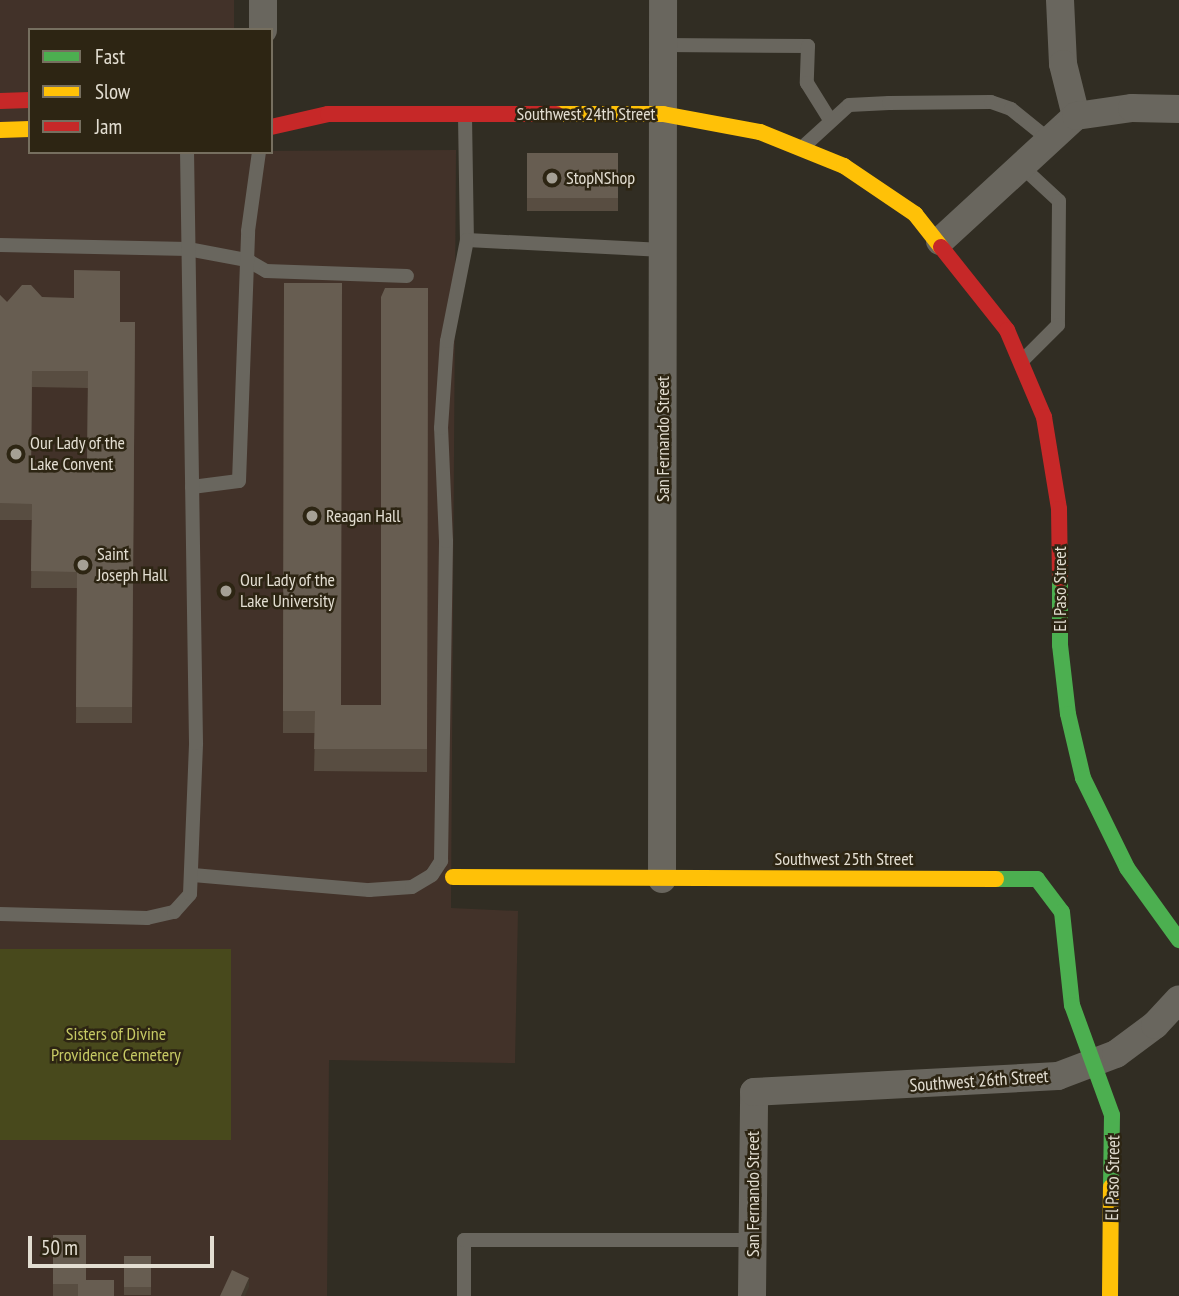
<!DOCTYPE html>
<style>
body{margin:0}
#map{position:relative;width:1179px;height:1296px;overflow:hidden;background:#312d23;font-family:"PT Sans Narrow",sans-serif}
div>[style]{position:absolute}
.education>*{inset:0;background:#423229}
.green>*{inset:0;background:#48491c;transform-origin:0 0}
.lane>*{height:14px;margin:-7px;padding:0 7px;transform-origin:7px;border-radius:7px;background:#69665e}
.street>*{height:28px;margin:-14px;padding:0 14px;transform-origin:14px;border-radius:14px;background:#69665e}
.fast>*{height:16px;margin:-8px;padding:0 8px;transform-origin:8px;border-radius:8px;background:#4caf50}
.slow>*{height:16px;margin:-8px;padding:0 8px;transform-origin:8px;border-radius:8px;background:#ffc107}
.jam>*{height:16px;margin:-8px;padding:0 8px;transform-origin:8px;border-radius:8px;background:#c62828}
.wall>*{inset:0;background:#584d41;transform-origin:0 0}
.shaded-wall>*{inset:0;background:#423a2e}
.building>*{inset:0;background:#675d51;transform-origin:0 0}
.dots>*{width:19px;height:19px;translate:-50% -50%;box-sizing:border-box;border:4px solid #2d2513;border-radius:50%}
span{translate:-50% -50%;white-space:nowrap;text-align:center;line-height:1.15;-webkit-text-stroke:5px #2d2513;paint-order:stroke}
.street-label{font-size:18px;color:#e3ded2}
.poi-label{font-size:18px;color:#e3ded2}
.left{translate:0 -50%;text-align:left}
.park-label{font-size:18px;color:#c6c964}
.legend{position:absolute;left:28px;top:28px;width:245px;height:126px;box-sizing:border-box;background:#2d2513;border:2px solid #766f5f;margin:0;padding:9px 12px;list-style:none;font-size:21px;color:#e3ded2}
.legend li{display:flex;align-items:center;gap:14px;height:35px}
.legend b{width:35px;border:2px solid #766f5f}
.scale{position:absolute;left:28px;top:1236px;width:186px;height:32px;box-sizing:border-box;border:4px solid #e3ded2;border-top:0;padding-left:9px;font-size:21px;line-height:24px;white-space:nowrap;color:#e3ded2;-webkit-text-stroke:5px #2d2513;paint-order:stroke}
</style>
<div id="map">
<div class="education">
<i style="clip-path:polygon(0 0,234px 0,234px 30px,30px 30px,30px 152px,456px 150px,451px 908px,518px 911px,515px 1063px,329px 1060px,327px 1296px,0 1296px)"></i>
</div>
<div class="green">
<i style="left:0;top:949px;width:231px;height:191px"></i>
</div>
<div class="lane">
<i style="left:663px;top:45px;width:145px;rotate:0.4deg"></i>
<i style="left:808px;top:46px;width:37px;rotate:92deg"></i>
<i style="left:807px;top:83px;width:44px;rotate:58.1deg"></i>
<i style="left:465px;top:116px;width:124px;rotate:89.1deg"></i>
<i style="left:467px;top:240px;width:196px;rotate:2.9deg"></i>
<i style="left:804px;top:146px;width:61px;rotate:-42.3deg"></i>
<i style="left:849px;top:105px;width:40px;rotate:-2.9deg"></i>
<i style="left:889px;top:103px;width:102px;rotate:-0.6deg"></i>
<i style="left:991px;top:102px;width:21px;rotate:19deg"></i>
<i style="left:1011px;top:109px;width:46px;rotate:38.9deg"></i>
<i style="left:1020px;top:165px;width:53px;rotate:42.7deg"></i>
<i style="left:1059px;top:201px;width:124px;rotate:90.5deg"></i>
<i style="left:1058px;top:325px;width:49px;rotate:135deg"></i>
<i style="left:0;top:245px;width:188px;rotate:1.2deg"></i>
<i style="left:188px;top:249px;width:60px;rotate:10.6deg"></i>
<i style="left:247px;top:260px;width:22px;rotate:30deg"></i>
<i style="left:266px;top:271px;width:141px;rotate:2deg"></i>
<i style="left:192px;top:487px;width:47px;rotate:-7.3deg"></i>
<i style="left:239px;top:481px;width:250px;rotate:-87.9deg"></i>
<i style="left:248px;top:231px;width:80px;rotate:-82.1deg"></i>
<i style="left:193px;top:875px;width:177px;rotate:4.9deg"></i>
<i style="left:369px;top:890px;width:43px;rotate:-4deg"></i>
<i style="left:412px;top:887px;width:23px;rotate:-31deg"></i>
<i style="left:432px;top:875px;width:17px;rotate:-57deg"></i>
<i style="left:441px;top:861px;width:320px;rotate:-89.1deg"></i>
<i style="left:446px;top:541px;width:113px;rotate:-92.5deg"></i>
<i style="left:441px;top:428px;width:87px;rotate:-86.1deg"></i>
<i style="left:447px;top:341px;width:103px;rotate:-78.8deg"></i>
<i style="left:0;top:914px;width:147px;rotate:1.6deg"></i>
<i style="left:147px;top:918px;width:28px;rotate:-13deg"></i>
<i style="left:174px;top:912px;width:24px;rotate:-48deg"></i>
<i style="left:190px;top:894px;width:151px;rotate:-87.7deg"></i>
<i style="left:196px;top:743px;width:591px;rotate:-90.87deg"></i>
<i style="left:464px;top:1296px;width:56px;rotate:-90deg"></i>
<i style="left:464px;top:1240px;width:289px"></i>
</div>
<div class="street">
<i style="left:1060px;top:0;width:64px;rotate:87.3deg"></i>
<i style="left:1063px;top:64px;width:54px;rotate:76deg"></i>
<i style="left:263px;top:30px;width:30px;rotate:-90deg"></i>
<i style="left:940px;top:241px;width:185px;rotate:-42.6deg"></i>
<i style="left:1076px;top:116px;width:57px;rotate:-8.1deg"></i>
<i style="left:1132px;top:108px;width:47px;rotate:1.2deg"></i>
<i style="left:662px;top:879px;width:879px;rotate:-89.93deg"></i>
<i style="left:752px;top:1296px;width:204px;rotate:-89.4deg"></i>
<i style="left:754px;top:1092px;width:304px;rotate:-3deg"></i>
<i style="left:1058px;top:1076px;width:62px;rotate:-20.8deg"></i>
<i style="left:1116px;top:1054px;width:49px;rotate:-36.6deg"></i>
<i style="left:1155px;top:1025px;width:35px;rotate:-47deg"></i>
</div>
<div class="fast">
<i style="left:1060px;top:579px;width:66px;rotate:90deg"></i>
<i style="left:1060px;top:645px;width:69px;rotate:83.4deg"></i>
<i style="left:1068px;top:714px;width:66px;rotate:76.8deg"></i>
<i style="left:1083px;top:778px;width:100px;rotate:63.9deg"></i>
<i style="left:1127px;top:868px;width:89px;rotate:54.2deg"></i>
<i style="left:996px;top:879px;width:41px"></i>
<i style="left:1037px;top:879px;width:41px;rotate:52.9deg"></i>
<i style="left:1062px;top:912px;width:94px;rotate:83.9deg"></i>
<i style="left:1072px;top:1005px;width:117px;rotate:70deg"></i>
<i style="left:1112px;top:1115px;width:72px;rotate:90.8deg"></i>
</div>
<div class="slow">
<i style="left:556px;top:114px;width:107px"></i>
<i style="left:663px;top:114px;width:99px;rotate:10.5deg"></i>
<i style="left:760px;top:132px;width:91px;rotate:22deg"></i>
<i style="left:844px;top:166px;width:86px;rotate:34.1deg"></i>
<i style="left:915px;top:214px;width:42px;rotate:51.8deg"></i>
<i style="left:0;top:130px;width:30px;rotate:-2deg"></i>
<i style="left:453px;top:877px;width:543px;rotate:0.21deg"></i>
<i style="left:1110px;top:1296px;width:109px;rotate:-89.5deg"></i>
</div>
<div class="jam">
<i style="left:0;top:101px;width:30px;rotate:-2deg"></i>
<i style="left:271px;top:127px;width:58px;rotate:-12.8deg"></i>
<i style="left:328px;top:114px;width:228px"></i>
<i style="left:941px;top:247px;width:106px;rotate:51.5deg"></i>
<i style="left:1007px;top:330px;width:95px;rotate:67deg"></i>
<i style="left:1044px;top:417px;width:93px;rotate:80.7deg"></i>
<i style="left:1059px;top:509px;width:70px;rotate:89.2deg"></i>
</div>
<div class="wall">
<i style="left:527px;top:153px;width:91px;height:58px"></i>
<i style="clip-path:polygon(284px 283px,341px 705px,381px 705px,428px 288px,427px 772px,314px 771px,315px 733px,283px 733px)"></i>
<i style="clip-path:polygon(evenodd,0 295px,7px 302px,42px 297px,120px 322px,135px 322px,132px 723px,76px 723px,77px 588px,31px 588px,32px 520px,0 520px,0 295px,32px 387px,88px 388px,87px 469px,31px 469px,32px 387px)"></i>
<i style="clip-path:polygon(53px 1235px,86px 1280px,114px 1296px,53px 1296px)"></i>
<i style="left:124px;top:1256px;width:27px;height:39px"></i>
</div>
<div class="shaded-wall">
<i style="clip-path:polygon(249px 1278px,249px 1287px,245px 1296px,241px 1296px)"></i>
</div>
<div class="building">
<i style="left:527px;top:153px;width:91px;height:45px"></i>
<i style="clip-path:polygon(evenodd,74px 270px,120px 271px,120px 322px,135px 322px,132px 707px,76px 707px,77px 572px,31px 571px,32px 504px,0 503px,0 295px,7px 302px,22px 285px,31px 285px,42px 297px,74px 298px,74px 270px,32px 371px,88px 371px,87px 469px,31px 469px,32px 371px)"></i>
<i style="clip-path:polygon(284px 283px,342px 283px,341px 705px,381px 705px,381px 297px,385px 288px,428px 288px,427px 749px,314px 749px,315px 711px,283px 711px)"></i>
<i style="clip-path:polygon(53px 1235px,86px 1235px,86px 1280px,114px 1280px,114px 1296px,78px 1296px,78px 1284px,53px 1284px)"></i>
<i style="left:124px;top:1256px;width:27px;height:31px"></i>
<i style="clip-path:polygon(232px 1270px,249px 1278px,241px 1296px,220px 1296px)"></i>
</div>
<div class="dots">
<i style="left:552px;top:178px;background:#a5a095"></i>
<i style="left:16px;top:454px;background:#a5a095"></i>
<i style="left:312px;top:516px;background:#a5a095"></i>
<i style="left:83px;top:565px;background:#a5a095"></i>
<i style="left:226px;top:591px;background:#a5a095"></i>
</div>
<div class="street-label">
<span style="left:586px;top:114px">Southwest 24th Street</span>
<span style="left:663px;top:439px;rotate:-90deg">San Fernando Street</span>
<span style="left:1060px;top:589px;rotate:-90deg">El Paso Street</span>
<span style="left:844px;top:859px">Southwest 25th Street</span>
<span style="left:979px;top:1081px;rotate:-4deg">Southwest 26th Street</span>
<span style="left:1113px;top:1178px;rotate:-89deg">El Paso Street</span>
<span style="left:753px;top:1194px;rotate:-90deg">San Fernando Street</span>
</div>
<div class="poi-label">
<span class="left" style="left:566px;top:178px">StopNShop</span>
<span class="left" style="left:30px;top:454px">Our Lady of the<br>Lake Convent</span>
<span class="left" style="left:326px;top:516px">Reagan Hall</span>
<span class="left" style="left:97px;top:565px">Saint<br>Joseph Hall</span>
<span class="left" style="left:240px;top:591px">Our Lady of the<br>Lake University</span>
</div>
<div class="park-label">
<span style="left:116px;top:1045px">Sisters of Divine<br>Providence Cemetery</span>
</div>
<ul class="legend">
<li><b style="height:9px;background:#4caf50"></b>Fast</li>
<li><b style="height:9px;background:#ffc107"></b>Slow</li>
<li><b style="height:9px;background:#c62828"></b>Jam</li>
</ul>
<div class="scale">50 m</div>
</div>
